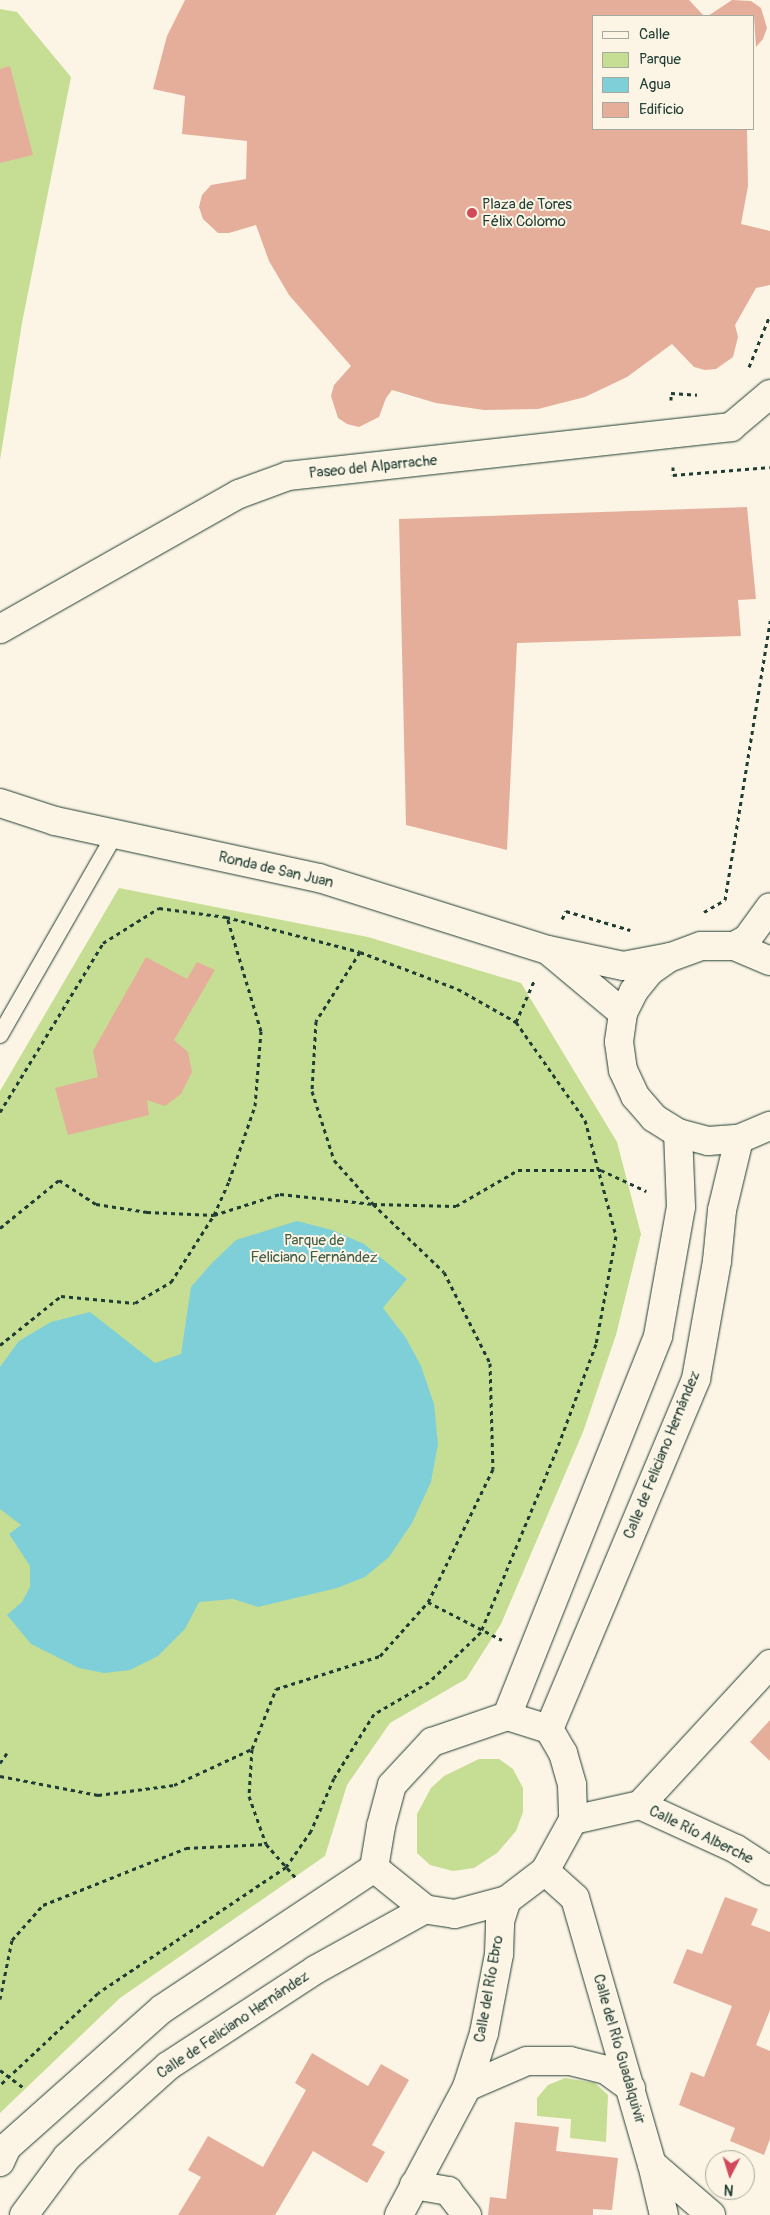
<!DOCTYPE html>
<meta charset="utf-8">
<style>
body{margin:0}
#map{position:relative;width:770px;height:2215px;overflow:hidden;background:#fcf5e5;font-family:Pangolin,sans-serif}
div>[style]{position:absolute}
.green>*{inset:0;background:#c6de94}
.water>*{inset:0;background:#7ecfd7}
.building>*{inset:0;background:#e5ae9a}
.path>*{height:3px;margin-top:-1.5px;transform-origin:0;background:repeating-linear-gradient(90deg,#1f3d34 0 4px,transparent 0 8px)}
.roads{filter:drop-shadow(0 0 1px #1f3d34) drop-shadow(0 0 1px #1f3d34)}
.service>*{height:16px;margin:-8px;padding:0 8px;transform-origin:8px;border-radius:8px;background:#fcf5e5}
.minor>*{height:28px;margin:-14px;padding:0 14px;transform-origin:14px;border-radius:14px;background:#fcf5e5}
.dots>*{width:14px;height:14px;translate:-50% -50%;box-sizing:border-box;border:2px solid #fcf5e5;border-radius:50%}
span{translate:-50% -50%;white-space:nowrap;text-align:center;line-height:1.15;-webkit-text-stroke:4px #fcf5e5;paint-order:stroke}
.poi-label{font-size:15px;color:#1f3d34}
.left{translate:0 -50%;text-align:left}
.street-label{font-size:15px;color:#1f3d34}
.park-label{font-size:15px;color:#405d47}
.legend{position:absolute;left:592px;top:15px;width:162px;height:115px;box-sizing:border-box;background:#fcf5e5;border:1px solid #a4ab9e;margin:0;padding:6px 9px;list-style:none;font-size:15px;color:#1f3d34}
.legend li{display:flex;align-items:center;gap:10px;height:25px}
.legend b{width:25px;border:1px solid #a4ab9e}
.north{position:absolute;left:705px;top:2150px;width:50px;height:50px;box-sizing:border-box;background:#fcf5e5;border:1px solid #a4ab9e;border-radius:50%;rotate:185deg;font-size:14px;font-weight:700;line-height:20px;text-align:center;color:#1f3d34}
.north::after{content:'';display:block;margin:auto;width:18px;height:22px;background:#d1495b;clip-path:polygon(50% 0,100% 100%,50% 72%,0 100%)}
</style>
<div id="map">
<div class="green">
<i style="clip-path:polygon(0 9px,17px 12px,71px 77px,22px 323px,0 460px)"></i>
<i style="clip-path:polygon(119px 888px,368px 937px,521px 983px,617px 1142px,641px 1234px,616px 1335px,583px 1432px,501px 1624px,466px 1679px,390px 1723px,347px 1785px,325px 1856px,120px 1998px,0 2113px,0 1091px)"></i>
<i style="clip-path:polygon(479px 1759px,499px 1759px,513px 1769px,523px 1788px,523px 1812px,516px 1831px,497px 1853px,474px 1868px,453px 1871px,430px 1865px,417px 1853px,417px 1814px,431px 1788px,444px 1776px)"></i>
<i style="clip-path:polygon(565px 2078px,595px 2083px,608px 2095px,606px 2142px,570px 2138px,571px 2119px,537px 2116px,537px 2098px,548px 2085px)"></i>
</div>
<div class="water">
<i style="clip-path:polygon(297px 1221px,332px 1230px,364px 1244px,407px 1279px,383px 1308px,406px 1338px,421px 1366px,434px 1404px,438px 1444px,431px 1482px,412px 1523px,389px 1557px,365px 1577px,337px 1588px,258px 1607px,233px 1599px,199px 1602px,185px 1629px,158px 1656px,130px 1670px,104px 1673px,79px 1668px,31px 1644px,7px 1615px,22px 1602px,30px 1587px,30px 1566px,9px 1534px,21px 1525px,0 1509px,0 1367px,19px 1341px,51px 1322px,90px 1312px,155px 1363px,181px 1354px,191px 1287px,211px 1264px,236px 1240px)"></i>
</div>
<div class="building">
<i style="clip-path:polygon(185px 0,689px 0,704px 16px,594px 16px,594px 129px,747px 129px,748px 186px,741px 224px,770px 231px,770px 285px,756px 288px,735px 325px,738px 337px,733px 357px,716px 369px,705px 370px,694px 367px,672px 344px,627px 377px,585px 397px,538px 409px,484px 410px,436px 403px,392px 390px,386px 398px,379px 417px,359px 427px,347px 424px,338px 418px,331px 396px,334px 385px,351px 366px,289px 295px,269px 261px,256px 225px,229px 233px,218px 233px,203px 219px,199px 207px,202px 195px,211px 185px,246px 179px,247px 141px,182px 134px,185px 96px,153px 89px,167px 36px)"></i>
<i style="clip-path:polygon(732px 0,751px 1px,761px 8px,767px 28px,763px 39px,756px 47px,754px 16px,708px 16px)"></i>
<i style="clip-path:polygon(10px 66px,33px 155px,0 163px,0 69px)"></i>
<i style="clip-path:polygon(747px 507px,756px 599px,738px 600px,741px 636px,517px 643px,507px 850px,406px 825px,399px 519px)"></i>
<i style="clip-path:polygon(146px 957px,187px 979px,197px 962px,215px 970px,174px 1040px,188px 1052px,192px 1072px,181px 1094px,165px 1106px,147px 1100px,149px 1115px,68px 1135px,55px 1088px,98px 1077px,93px 1051px)"></i>
<i style="clip-path:polygon(770px 1720px,770px 1761px,750px 1742px)"></i>
<i style="clip-path:polygon(725px 1897px,758px 1909px,751px 1925px,770px 1932px,770px 2010px,756px 2045px,770px 2051px,770px 2139px,764px 2155px,730px 2141px,735px 2128px,679px 2105px,691px 2072px,704px 2077px,732px 2006px,673px 1983px,687px 1949px,702px 1954px)"></i>
<i style="clip-path:polygon(312px 2053px,368px 2086px,381px 2064px,409px 2080px,372px 2145px,385px 2152px,367px 2183px,313px 2151px,275px 2215px,178px 2215px,201px 2177px,188px 2170px,208px 2136px,263px 2167px,306px 2090px,295px 2083px)"></i>
<i style="clip-path:polygon(515px 2122px,559px 2127px,556px 2151px,618px 2158px,612px 2210px,593px 2209px,593px 2215px,488px 2215px,490px 2197px,506px 2199px)"></i>
</div>
<div class="path">
<i style="left:749px;top:367px;width:56px;rotate:-68deg"></i>
<i style="left:671px;top:400px;width:7px;rotate:-90deg"></i>
<i style="left:671px;top:393px;width:26px;rotate:4deg"></i>
<i style="left:673px;top:467px;width:8px;rotate:90deg"></i>
<i style="left:673px;top:475px;width:97px;rotate:-4.7deg"></i>
<i style="left:704px;top:912px;width:24px;rotate:-30deg"></i>
<i style="left:725px;top:900px;width:283px;rotate:-80.8deg"></i>
<i style="left:562px;top:919px;width:9px;rotate:-63deg"></i>
<i style="left:566px;top:911px;width:67px;rotate:16.5deg"></i>
<i style="left:360px;top:952px;width:82px;rotate:122.5deg"></i>
<i style="left:316px;top:1021px;width:70px;rotate:93.3deg"></i>
<i style="left:312px;top:1091px;width:72px;rotate:72.3deg"></i>
<i style="left:334px;top:1160px;width:59px;rotate:48.4deg"></i>
<i style="left:373px;top:1204px;width:83px;rotate:1.4deg"></i>
<i style="left:456px;top:1206px;width:72px;rotate:-30.1deg"></i>
<i style="left:518px;top:1170px;width:83px"></i>
<i style="left:601px;top:1170px;width:50px;rotate:25deg"></i>
<i style="left:516px;top:1022px;width:45px;rotate:-66.3deg"></i>
<i style="left:0;top:1112px;width:198px;rotate:-58.6deg"></i>
<i style="left:103px;top:943px;width:66px;rotate:-32deg"></i>
<i style="left:159px;top:908px;width:68px;rotate:7.7deg"></i>
<i style="left:226px;top:917px;width:138px;rotate:14.6deg"></i>
<i style="left:360px;top:952px;width:105px;rotate:20.7deg"></i>
<i style="left:458px;top:989px;width:67px;rotate:29.6deg"></i>
<i style="left:516px;top:1022px;width:120px;rotate:54.9deg"></i>
<i style="left:585px;top:1120px;width:120px;rotate:75deg"></i>
<i style="left:616px;top:1236px;width:110px;rotate:100.5deg"></i>
<i style="left:596px;top:1344px;width:112px;rotate:110.4deg"></i>
<i style="left:557px;top:1449px;width:198px;rotate:112.6deg"></i>
<i style="left:481px;top:1632px;width:72px;rotate:136.1deg"></i>
<i style="left:429px;top:1682px;width:64px;rotate:149.8deg"></i>
<i style="left:374px;top:1714px;width:75px;rotate:122deg"></i>
<i style="left:334px;top:1778px;width:58px;rotate:113.5deg"></i>
<i style="left:311px;top:1831px;width:44px;rotate:124.8deg"></i>
<i style="left:286px;top:1867px;width:226px;rotate:146.2deg"></i>
<i style="left:98px;top:1993px;width:134px;rotate:136.8deg"></i>
<i style="left:0;top:1228px;width:76px;rotate:-39.1deg"></i>
<i style="left:59px;top:1180px;width:44px;rotate:33deg"></i>
<i style="left:96px;top:1204px;width:52px;rotate:8.9deg"></i>
<i style="left:147px;top:1212px;width:67px;rotate:2.6deg"></i>
<i style="left:214px;top:1215px;width:37px;rotate:-66deg"></i>
<i style="left:229px;top:1181px;width:79px;rotate:-70.9deg"></i>
<i style="left:255px;top:1106px;width:75px;rotate:-85.4deg"></i>
<i style="left:261px;top:1031px;width:119px;rotate:-106.6deg"></i>
<i style="left:0;top:1345px;width:78px;rotate:-38.8deg"></i>
<i style="left:61px;top:1296px;width:74px;rotate:5.4deg"></i>
<i style="left:135px;top:1303px;width:42px;rotate:-30.3deg"></i>
<i style="left:171px;top:1282px;width:80px;rotate:-57.3deg"></i>
<i style="left:214px;top:1215px;width:69px;rotate:-17.7deg"></i>
<i style="left:280px;top:1194px;width:94px;rotate:6.1deg"></i>
<i style="left:373px;top:1204px;width:98px;rotate:43.8deg"></i>
<i style="left:444px;top:1272px;width:102px;rotate:63.2deg"></i>
<i style="left:490px;top:1363px;width:106px;rotate:88.4deg"></i>
<i style="left:493px;top:1469px;width:148px;rotate:116deg"></i>
<i style="left:428px;top:1602px;width:83px;rotate:27.2deg"></i>
<i style="left:252px;top:1749px;width:47px;rotate:93.7deg"></i>
<i style="left:249px;top:1796px;width:51px;rotate:70.5deg"></i>
<i style="left:266px;top:1844px;width:47px;rotate:48.5deg"></i>
<i style="left:0;top:1763px;width:12px;rotate:-55deg"></i>
<i style="left:0;top:1776px;width:100px;rotate:11deg"></i>
<i style="left:98px;top:1795px;width:77px;rotate:-7.5deg"></i>
<i style="left:174px;top:1785px;width:86px;rotate:-24.8deg"></i>
<i style="left:252px;top:1749px;width:65px;rotate:-68.2deg"></i>
<i style="left:276px;top:1689px;width:109px;rotate:-17.6deg"></i>
<i style="left:380px;top:1656px;width:72px;rotate:-48.4deg"></i>
<i style="left:0;top:1999px;width:60px;rotate:-78.5deg"></i>
<i style="left:12px;top:1940px;width:47px;rotate:-48.5deg"></i>
<i style="left:43px;top:1905px;width:154px;rotate:-21.7deg"></i>
<i style="left:186px;top:1848px;width:80px;rotate:-2.9deg"></i>
<i style="left:0;top:2070px;width:30px;rotate:37deg"></i>
</div>
<div class="roads">
<div class="service">
<i style="left:0;top:1035px;width:232px;rotate:-60.2deg"></i>
</div>
<div class="minor">
<i style="left:0;top:629px;width:274px;rotate:-29.5deg"></i>
<i style="left:239px;top:494px;width:52px;rotate:-20.2deg"></i>
<i style="left:288px;top:476px;width:446px;rotate:-6.3deg"></i>
<i style="left:731px;top:427px;width:51px;rotate:-40.2deg"></i>
<i style="left:0;top:803px;width:58px;rotate:18.1deg"></i>
<i style="left:55px;top:821px;width:270px;rotate:12.2deg"></i>
<i style="left:319px;top:878px;width:240px;rotate:17.5deg"></i>
<i style="left:548px;top:950px;width:77px;rotate:12deg"></i>
<i style="left:623px;top:966px;width:48px;rotate:-10.8deg"></i>
<i style="left:734px;top:946px;width:15px;rotate:-28deg"></i>
<i style="left:747px;top:939px;width:39px;rotate:-54deg"></i>
<i style="left:550px;top:952px;width:95px;rotate:39.9deg"></i>
<i style="left:770px;top:961px;width:39px;rotate:-157deg"></i>
<i style="left:734px;top:946px;width:33px;rotate:180deg"></i>
<i style="left:701px;top:946px;width:33px;rotate:160deg"></i>
<i style="left:670px;top:957px;width:24px;rotate:145deg"></i>
<i style="left:650px;top:971px;width:26px;rotate:129deg"></i>
<i style="left:634px;top:991px;width:25px;rotate:117deg"></i>
<i style="left:623px;top:1013px;width:29px;rotate:98deg"></i>
<i style="left:619px;top:1042px;width:28px;rotate:82deg"></i>
<i style="left:623px;top:1070px;width:29px;rotate:65deg"></i>
<i style="left:635px;top:1096px;width:29px;rotate:49deg"></i>
<i style="left:654px;top:1118px;width:28px;rotate:32deg"></i>
<i style="left:678px;top:1133px;width:31px;rotate:15deg"></i>
<i style="left:708px;top:1141px;width:31px;rotate:-4deg"></i>
<i style="left:739px;top:1139px;width:34px;rotate:-23deg"></i>
<i style="left:507px;top:1716px;width:44px;rotate:17.2deg"></i>
<i style="left:549px;top:1729px;width:28px;rotate:60deg"></i>
<i style="left:563px;top:1753px;width:33px;rotate:74deg"></i>
<i style="left:572px;top:1785px;width:35px;rotate:88deg"></i>
<i style="left:573px;top:1820px;width:58px;rotate:118.8deg"></i>
<i style="left:545px;top:1871px;width:48px;rotate:142.7deg"></i>
<i style="left:507px;top:1900px;width:54px;rotate:164.9deg"></i>
<i style="left:455px;top:1914px;width:30px;rotate:-171deg"></i>
<i style="left:425px;top:1909px;width:65px;rotate:-141.2deg"></i>
<i style="left:374px;top:1868px;width:43px;rotate:-80.5deg"></i>
<i style="left:381px;top:1826px;width:42px;rotate:-75deg"></i>
<i style="left:392px;top:1785px;width:59px;rotate:-47.1deg"></i>
<i style="left:432px;top:1742px;width:79px;rotate:-19.1deg"></i>
<i style="left:507px;top:1716px;width:409px;rotate:-68.3deg"></i>
<i style="left:658px;top:1336px;width:131px;rotate:-79.9deg"></i>
<i style="left:681px;top:1207px;width:74px;rotate:-92.3deg"></i>
<i style="left:549px;top:1729px;width:380px;rotate:-67.2deg"></i>
<i style="left:696px;top:1379px;width:120px;rotate:-79.9deg"></i>
<i style="left:717px;top:1261px;width:51px;rotate:-84.4deg"></i>
<i style="left:722px;top:1210px;width:73px;rotate:-76.5deg"></i>
<i style="left:640px;top:1805px;width:192px;rotate:-47.3deg"></i>
<i style="left:573px;top:1820px;width:69px;rotate:-12.6deg"></i>
<i style="left:640px;top:1805px;width:106px;rotate:24.6deg"></i>
<i style="left:736px;top:1849px;width:40px;rotate:32.9deg"></i>
<i style="left:545px;top:1871px;width:40px;rotate:42deg"></i>
<i style="left:575px;top:1898px;width:277px;rotate:73.9deg"></i>
<i style="left:652px;top:2164px;width:78px;rotate:40.8deg"></i>
<i style="left:467px;top:2087px;width:65px;rotate:-23.4deg"></i>
<i style="left:527px;top:2061px;width:43px"></i>
<i style="left:570px;top:2061px;width:37px;rotate:14deg"></i>
<i style="left:606px;top:2070px;width:31px;rotate:36deg"></i>
<i style="left:0;top:2162px;width:17px;rotate:-65deg"></i>
<i style="left:7px;top:2147px;width:208px;rotate:-41.7deg"></i>
<i style="left:162px;top:2009px;width:255px;rotate:-33.6deg"></i>
<i style="left:652px;top:2164px;width:52px;rotate:76.8deg"></i>
<i style="left:414px;top:2185px;width:35px;rotate:10deg"></i>
<i style="left:448px;top:2191px;width:31px;rotate:52deg"></i>
<i style="left:24px;top:2215px;width:72px;rotate:-53.4deg"></i>
<i style="left:67px;top:2157px;width:136px;rotate:-42deg"></i>
<i style="left:168px;top:2066px;width:176px;rotate:-33.1deg"></i>
<i style="left:315px;top:1970px;width:126px;rotate:-29deg"></i>
<i style="left:399px;top:2215px;width:145px;rotate:-62deg"></i>
<i style="left:467px;top:2087px;width:57px;rotate:-72.5deg"></i>
<i style="left:484px;top:2033px;width:80px;rotate:-79.2deg"></i>
<i style="left:499px;top:1954px;width:33px;rotate:-88deg"></i>
<i style="left:500px;top:1921px;width:22px;rotate:-72deg"></i>
</div>
</div>
<div class="dots">
<i style="left:472px;top:213px;background:#d1495b"></i>
</div>
<div class="poi-label">
<span class="left" style="left:482px;top:213px">Plaza de Tores<br>Félix Colomo</span>
</div>
<div class="street-label">
<span style="left:373px;top:467px;rotate:-6deg">Paseo del Alparrache</span>
<span style="left:276px;top:870px;rotate:13deg">Ronda de San Juan</span>
<span style="left:662px;top:1455px;rotate:-68deg">Calle de Feliciano Hernández</span>
<span style="left:701px;top:1835px;rotate:26deg">Calle Río Alberche</span>
<span style="left:489px;top:1989px;rotate:-80deg">Calle del Río Ebro</span>
<span style="left:233px;top:2025px;rotate:-34deg">Calle de Feliciano Hernández</span>
<span style="left:619px;top:2049px;rotate:74deg">Calle del Río Guadalquivir</span>
</div>
<div class="park-label">
<span style="left:314px;top:1249px">Parque de<br>Feliciano Fernández</span>
</div>
<ul class="legend">
<li><b style="height:6px;background:#fcf5e5"></b>Calle</li>
<li><b style="height:14px;background:#c6de94"></b>Parque</li>
<li><b style="height:14px;background:#7ecfd7"></b>Agua</li>
<li><b style="height:14px;background:#e5ae9a"></b>Edificio</li>
</ul>
<div class="north">N</div>
</div>
